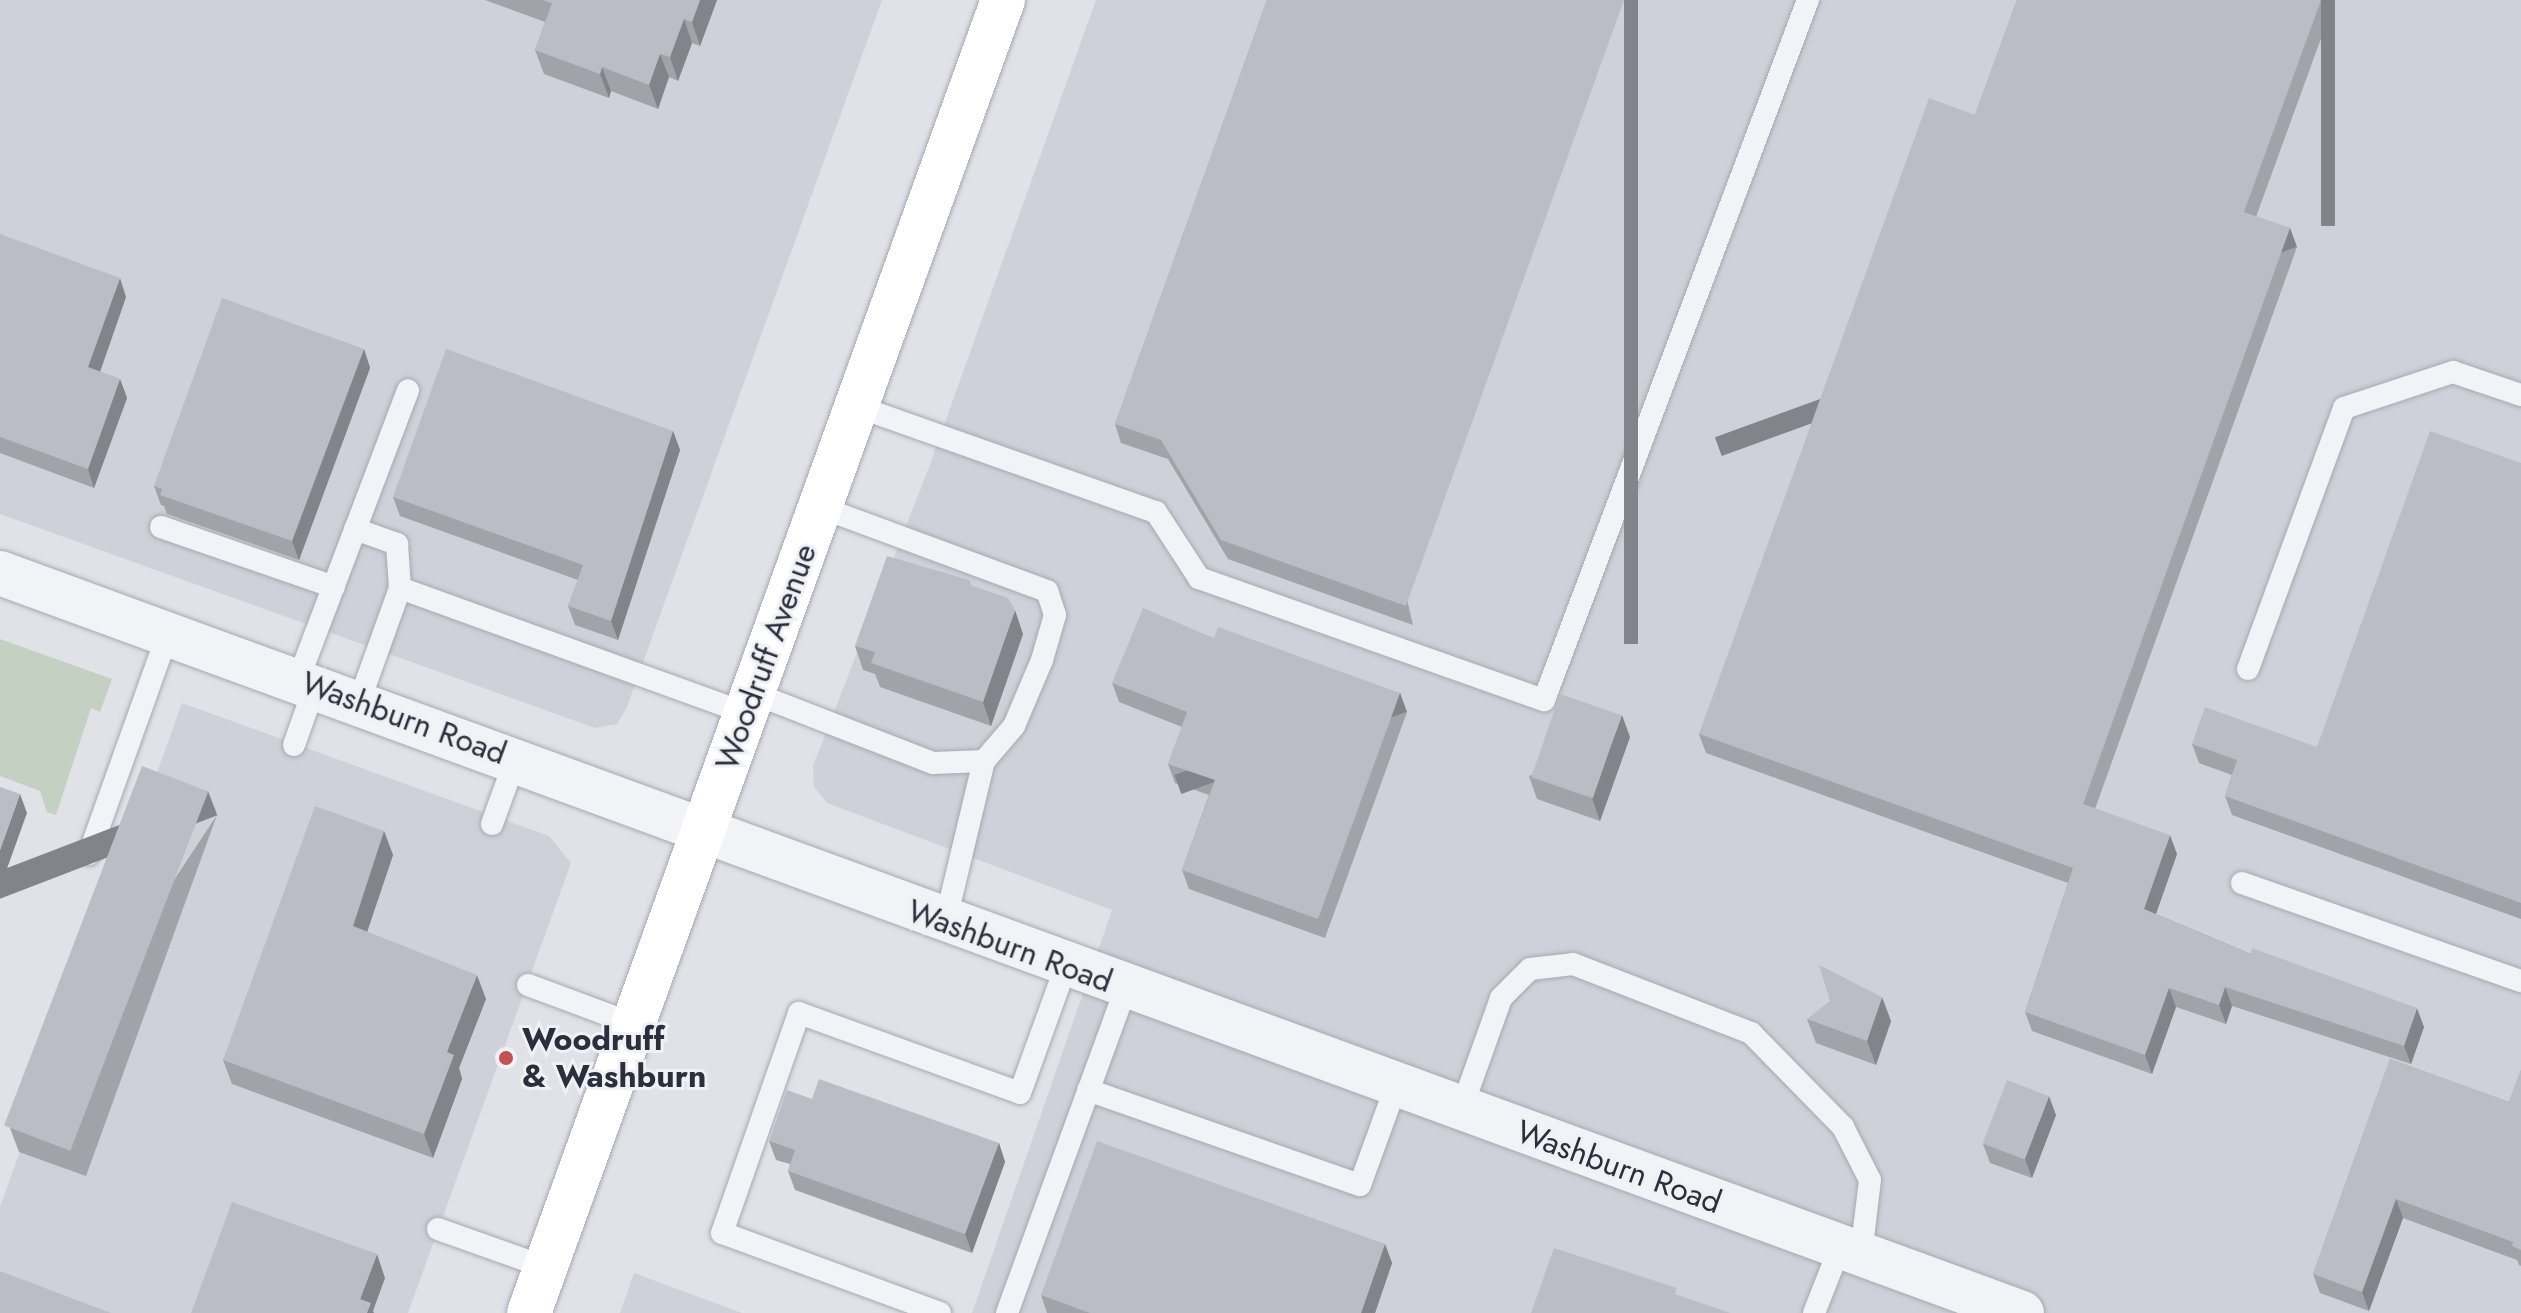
<!DOCTYPE html>
<style>
body{margin:0}
#map{position:relative;width:2521px;height:1313px;overflow:hidden;background:#e0e2e7;font-family:Jost,sans-serif}
div>[style]{position:absolute}
.built>*{inset:0;background:#ced1d9}
.green>*{inset:0;background:#c4d0c1}
.roads{filter:drop-shadow(0 0 2px #a6a9b1) drop-shadow(0 0 2px #a6a9b1)}
.service>*{height:22px;margin:-11px;padding:0 11px;transform-origin:11px;border-radius:11px;background:#f2f3f6}
.tertiary>*{height:44px;margin:-22px;padding:0 22px;transform-origin:22px;border-radius:22px;background:#f2f3f6}
.secondary>*{height:44px;margin:-22px;padding:0 22px;transform-origin:22px;border-radius:22px;background:#fff}
.wall>*{inset:0;background:#a0a3aa}
.shaded-wall>*{inset:0;background:#82848b;transform-origin:0 0}
.building>*{inset:0;background:#babdc6;transform-origin:0 0}
.dots>*{width:22px;height:22px;translate:-50% -50%;box-sizing:border-box;border:4px solid #eff1f5;border-radius:50%}
span{translate:-50% -50%;white-space:nowrap;text-align:center;line-height:1.15;-webkit-text-stroke:6px #eff1f5;paint-order:stroke}
.street-label{font-size:32px;color:#2a2f3d}
.poi-label{font-size:32px;color:#2a2f3d;font-weight:700}
.left{translate:0 -50%;text-align:left}
</style>
<div id="map">
<div class="built">
<i style="clip-path:polygon(0 0,882px 0,627px 707px,617px 724px,595px 728px,0 514px)"></i>
<i style="clip-path:polygon(1096px 0,2521px 0,2521px 1313px,972px 1313px,1112px 910px,827px 803px,814px 787px,813px 766px,929px 467px)"></i>
<i style="clip-path:polygon(182px 703px,549px 836px,571px 863px,408px 1313px,93px 1313px,0 1279px,0 1207px)"></i>
<i style="clip-path:polygon(634px 1273px,742px 1313px,620px 1313px)"></i>
</div>
<div class="green">
<i style="clip-path:polygon(0 639px,112px 679px,100px 712px,91px 708px,56px 815px,47px 812px,40px 791px,0 776px)"></i>
</div>
<div class="roads">
<div class="service">
<i style="left:856px;top:406px;width:318px;rotate:19.5deg"></i>
<i style="left:1156px;top:512px;width:79px;rotate:56.9deg"></i>
<i style="left:1199px;top:578px;width:366px;rotate:19.5deg"></i>
<i style="left:1544px;top:700px;width:748px;rotate:-69.34deg"></i>
<i style="left:161px;top:527px;width:183px;rotate:19.1deg"></i>
<i style="left:355px;top:529px;width:45px;rotate:19.7deg"></i>
<i style="left:397px;top:544px;width:44px;rotate:86.1deg"></i>
<i style="left:2248px;top:669px;width:278px;rotate:-69.8deg"></i>
<i style="left:2344px;top:408px;width:115px;rotate:-18.3deg"></i>
<i style="left:2453px;top:372px;width:72px;rotate:18.7deg"></i>
<i style="left:298px;top:680px;width:310px;rotate:-69.2deg"></i>
<i style="left:753px;top:693px;width:193px;rotate:21.3deg"></i>
<i style="left:933px;top:763px;width:51px;rotate:-2.2deg"></i>
<i style="left:984px;top:761px;width:46px;rotate:-49.4deg"></i>
<i style="left:1014px;top:726px;width:72px;rotate:-67deg"></i>
<i style="left:1042px;top:660px;width:47px;rotate:-73.9deg"></i>
<i style="left:1055px;top:615px;width:25px;rotate:-108deg"></i>
<i style="left:1047px;top:591px;width:242px;rotate:-159.7deg"></i>
<i style="left:359px;top:702px;width:121px;rotate:-70.2deg"></i>
<i style="left:400px;top:588px;width:368px;rotate:19.9deg"></i>
<i style="left:294px;top:745px;width:63px;rotate:-70.4deg"></i>
<i style="left:492px;top:824px;width:70px;rotate:-70deg"></i>
<i style="left:89px;top:854px;width:235px;rotate:-70.3deg"></i>
<i style="left:2242px;top:883px;width:296px;rotate:19.4deg"></i>
<i style="left:945px;top:923px;width:167px;rotate:-76.5deg"></i>
<i style="left:528px;top:985px;width:112px;rotate:20.4deg"></i>
<i style="left:1088px;top:1090px;width:288px;rotate:19.3deg"></i>
<i style="left:1360px;top:1185px;width:105px;rotate:-70deg"></i>
<i style="left:1461px;top:1110px;width:119px;rotate:-70.3deg"></i>
<i style="left:1501px;top:998px;width:41px;rotate:-45deg"></i>
<i style="left:1530px;top:969px;width:43px;rotate:-6.6deg"></i>
<i style="left:1573px;top:964px;width:191px;rotate:21.2deg"></i>
<i style="left:1751px;top:1033px;width:132px;rotate:45.6deg"></i>
<i style="left:1843px;top:1127px;width:59px;rotate:63deg"></i>
<i style="left:1870px;top:1180px;width:75px;rotate:96.9deg"></i>
<i style="left:438px;top:1229px;width:114px;rotate:19.6deg"></i>
<i style="left:940px;top:1313px;width:232px;rotate:-159.8deg"></i>
<i style="left:722px;top:1233px;width:233px;rotate:-70.7deg"></i>
<i style="left:799px;top:1013px;width:235px;rotate:19.9deg"></i>
<i style="left:1020px;top:1093px;width:135px;rotate:-70.1deg"></i>
<i style="left:1007px;top:1313px;width:346px;rotate:-69.9deg"></i>
<i style="left:1814px;top:1313px;width:71px;rotate:-68.5deg"></i>
</div>
<div class="tertiary">
<i style="left:0;top:573px;width:2153px;rotate:20.1deg"></i>
</div>
<div class="secondary">
<i style="left:529px;top:1313px;width:1396px;rotate:-70.15deg"></i>
</div>
</div>
<div class="wall">
<i style="clip-path:polygon(485px 0,717px 0,700px 46px,692px 43px,678px 81px,669px 77px,658px 109px,611px 91px,609px 98px,544px 74px,535px 50px,545px 22px)"></i>
<i style="clip-path:polygon(1267px 0,1413px 625px,1228px 559px,1168px 459px,1121px 443px,1115px 424px)"></i>
<i style="clip-path:polygon(2017px 0,2335px 0,2256px 217px,2290px 228px,2297px 247px,2095px 809px,2177px 854px,2156px 914px,2424px 1027px,2411px 1064px,2232px 1006px,2226px 1024px,2176px 1007px,2152px 1074px,2032px 1031px,2025px 1012px,2068px 883px,1706px 753px,1699px 734px,1975px 115px)"></i>
<i style="clip-path:polygon(0 234px,126px 297px,100px 372px,120px 379px,127px 398px,94px 488px,0 453px)"></i>
<i style="clip-path:polygon(364px 349px,370px 368px,299px 560px,167px 514px,164px 506px,161px 505px,154px 486px)"></i>
<i style="clip-path:polygon(673px 431px,680px 450px,618px 640px,575px 625px,568px 606px,578px 580px,400px 516px,393px 497px)"></i>
<i style="clip-path:polygon(2521px 463px,2521px 919px,2232px 815px,2225px 796px,2232px 775px,2199px 763px,2192px 744px,2317px 747px)"></i>
<i style="clip-path:polygon(969px 580px,971px 586px,1023px 634px,991px 726px,880px 687px,875px 674px,863px 670px,855px 646px)"></i>
<i style="clip-path:polygon(1214px 638px,1400px 693px,1407px 712px,1325px 938px,1189px 889px,1182px 870px,1209px 795px,1175px 783px,1168px 764px,1182px 727px,1119px 702px,1112px 683px)"></i>
<i style="clip-path:polygon(1630px 737px,1600px 821px,1537px 799px,1529px 776px)"></i>
<i style="clip-path:polygon(217px 815px,86px 1176px,19px 1152px,10px 1128px)"></i>
<i style="clip-path:polygon(384px 831px,393px 855px,367px 932px,486px 999px,459px 1068px,462px 1079px,433px 1158px,232px 1084px,223px 1060px)"></i>
<i style="clip-path:polygon(1807px 1019px,1891px 1021px,1876px 1065px,1816px 1043px)"></i>
<i style="clip-path:polygon(2390px 1059px,2509px 1102px,2521px 1070px,2521px 1266px,2519px 1265px,2517px 1260px,2403px 1218px,2369px 1311px,2320px 1293px,2313px 1274px)"></i>
<i style="clip-path:polygon(812px 1099px,999px 1143px,1005px 1162px,972px 1253px,795px 1190px,788px 1171px,790px 1164px,776px 1160px,769px 1141px)"></i>
<i style="clip-path:polygon(2056px 1115px,2032px 1178px,1990px 1163px,1983px 1144px)"></i>
<i style="clip-path:polygon(1385px 1244px,1392px 1263px,1375px 1313px,1047px 1313px,1041px 1295px)"></i>
</div>
<div class="shaded-wall">
<i style="clip-path:polygon(700px 0,717px 0,700px 46px,692px 22px)"></i>
<i style="left:1624px;top:0;width:14px;height:644px"></i>
<i style="left:2321px;top:0;width:14px;height:226px"></i>
<i style="clip-path:polygon(684px 19px,692px 43px,678px 81px,670px 57px)"></i>
<i style="clip-path:polygon(660px 54px,669px 77px,658px 109px,649px 85px)"></i>
<i style="clip-path:polygon(602px 67px,611px 91px,609px 98px,600px 74px)"></i>
<i style="left:2290px;top:228px;width:20px;height:612px;rotate:70deg"></i>
<i style="clip-path:polygon(120px 278px,126px 297px,95px 386px,88px 367px)"></i>
<i style="clip-path:polygon(364px 349px,370px 368px,299px 560px,292px 541px)"></i>
<i style="clip-path:polygon(120px 379px,127px 398px,94px 488px,88px 469px)"></i>
<i style="clip-path:polygon(673px 431px,680px 450px,618px 640px,611px 621px)"></i>
<i style="clip-path:polygon(1015px 610px,1023px 634px,991px 726px,983px 702px)"></i>
<i style="left:1400px;top:693px;width:20px;height:240px;rotate:70deg"></i>
<i style="clip-path:polygon(1622px 715px,1630px 737px,1600px 821px,1592px 798px)"></i>
<i style="left:208px;top:791px;width:26px;height:384px;rotate:69deg"></i>
<i style="clip-path:polygon(20px 794px,27px 813px,0 888px,0 850px)"></i>
<i style="clip-path:polygon(384px 831px,393px 855px,361px 950px,353px 926px)"></i>
<i style="clip-path:polygon(2170px 835px,2177px 854px,2151px 928px,2144px 909px)"></i>
<i style="clip-path:polygon(477px 975px,486px 999px,459px 1068px,462px 1079px,433px 1158px,424px 1134px,447px 1052px)"></i>
<i style="clip-path:polygon(2225px 987px,2232px 1006px,2226px 1024px,2219px 1005px)"></i>
<i style="clip-path:polygon(2169px 988px,2176px 1007px,2152px 1074px,2145px 1055px)"></i>
<i style="clip-path:polygon(1882px 997px,1891px 1021px,1876px 1065px,1867px 1041px)"></i>
<i style="clip-path:polygon(2417px 1008px,2424px 1027px,2411px 1064px,2404px 1046px)"></i>
<i style="clip-path:polygon(2049px 1096px,2056px 1115px,2032px 1178px,2025px 1159px)"></i>
<i style="clip-path:polygon(999px 1143px,1005px 1162px,972px 1253px,965px 1234px)"></i>
<i style="clip-path:polygon(2396px 1199px,2403px 1218px,2369px 1311px,2362px 1292px)"></i>
<i style="clip-path:polygon(1385px 1244px,1392px 1263px,1375px 1313px,1361px 1313px)"></i>
<i style="clip-path:polygon(377px 1254px,385px 1278px,373px 1311px,374px 1313px,365px 1313px,360px 1299px)"></i>
</div>
<div class="building">
<i style="clip-path:polygon(543px 0,700px 0,692px 22px,684px 19px,670px 57px,660px 54px,649px 85px,602px 67px,600px 74px,535px 50px,552px 3px)"></i>
<i style="clip-path:polygon(1267px 0,1624px 0,1406px 606px,1221px 540px,1161px 440px,1115px 424px)"></i>
<i style="clip-path:polygon(2017px 0,2321px 0,2244px 212px,2290px 228px,2083px 804px,2170px 835px,2144px 909px,2250px 954px,2252px 948px,2417px 1008px,2404px 1046px,2225px 987px,2219px 1005px,2169px 988px,2145px 1055px,2025px 1012px,2073px 868px,1699px 734px,1929px 98px,1975px 115px)"></i>
<i style="clip-path:polygon(0 234px,120px 278px,88px 367px,120px 379px,88px 469px,0 437px)"></i>
<i style="clip-path:polygon(222px 298px,364px 349px,292px 541px,160px 495px,162px 489px,154px 486px)"></i>
<i style="clip-path:polygon(446px 349px,673px 431px,611px 621px,568px 606px,583px 565px,393px 497px)"></i>
<i style="clip-path:polygon(2430px 431px,2521px 463px,2521px 903px,2225px 796px,2237px 760px,2192px 744px,2205px 707px,2317px 747px)"></i>
<i style="clip-path:polygon(887px 556px,969px 580px,970px 585px,1008px 598px,1015px 610px,983px 702px,871px 663px,875px 652px,855px 646px)"></i>
<i style="clip-path:polygon(1143px 608px,1214px 638px,1218px 627px,1400px 693px,1318px 919px,1182px 870px,1215px 780px,1168px 764px,1187px 712px,1112px 683px)"></i>
<i style="left:1560px;top:694px;width:65px;height:88px;rotate:19deg"></i>
<i style="left:142px;top:766px;width:71px;height:385px;rotate:21deg"></i>
<i style="clip-path:polygon(0 787px,20px 794px,0 850px)"></i>
<i style="clip-path:polygon(315px 806px,384px 831px,353px 926px,477px 975px,447px 1052px,454px 1055px,424px 1134px,223px 1060px)"></i>
<i style="clip-path:polygon(1819px 965px,1882px 997px,1867px 1041px,1807px 1019px,1830px 1001px)"></i>
<i style="clip-path:polygon(2390px 1059px,2509px 1102px,2521px 1070px,2521px 1250px,2512px 1246px,2513px 1242px,2396px 1199px,2362px 1292px,2313px 1274px)"></i>
<i style="clip-path:polygon(819px 1079px,999px 1143px,965px 1234px,788px 1171px,795px 1150px,769px 1141px,787px 1090px,812px 1099px)"></i>
<i style="left:2007px;top:1080px;width:45px;height:68px;rotate:21deg"></i>
<i style="clip-path:polygon(1097px 1141px,1385px 1244px,1361px 1313px,1090px 1313px,1041px 1295px)"></i>
<i style="clip-path:polygon(232px 1202px,377px 1254px,360px 1299px,371px 1303px,367px 1313px,191px 1313px)"></i>
<i style="clip-path:polygon(1554px 1248px,1677px 1288px,1675px 1294px,1730px 1313px,1531px 1313px)"></i>
<i style="clip-path:polygon(0 1271px,111px 1313px,0 1313px)"></i>
</div>
<div class="dots">
<i style="left:506px;top:1058px;background:#c05155"></i>
</div>
<div class="street-label">
<span style="left:766px;top:657px;rotate:-70deg">Woodruff Avenue</span>
<span style="left:404px;top:718px;rotate:20deg">Washburn Road</span>
<span style="left:1010px;top:946px;rotate:20deg">Washburn Road</span>
<span style="left:1619px;top:1167px;rotate:20deg">Washburn Road</span>
</div>
<div class="poi-label">
<span class="left" style="left:522px;top:1058px">Woodruff<br>&amp; Washburn</span>
</div>
</div>
